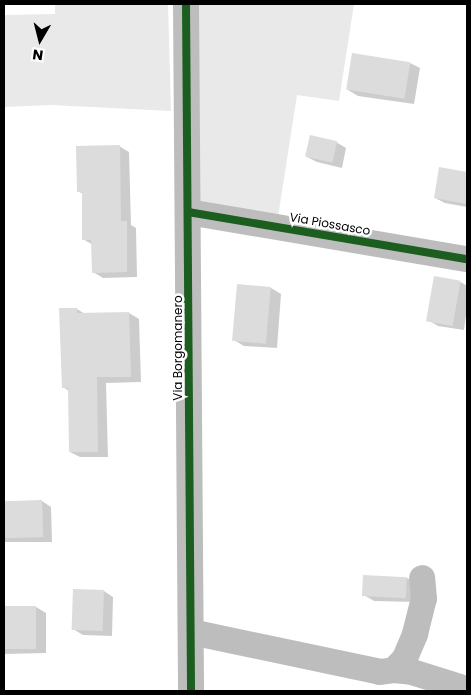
<!DOCTYPE html>
<style>
body{margin:0}
#map{position:relative;width:471px;height:695px;overflow:hidden;background:#fff;font-family:Poppins,sans-serif}
div>[style]{position:absolute}
.green>*{inset:0;background:#e9e9e9}
.shadow>*{inset:0;background:#0003}
.building>*{inset:0;background:#dcdcdc;transform-origin:0 0}
.minor>*{height:26px;margin:-13px;padding:0 13px;transform-origin:13px;border-radius:13px;background:#bdbdbd}
.cycleway>*{height:8px;margin:-4px;padding:0 4px;transform-origin:4px;border-radius:4px;background:#1b5e20}
span{translate:-50% -50%;white-space:nowrap;text-align:center;line-height:1.15;-webkit-text-stroke:5px #fff;paint-order:stroke}
.street-label{font-size:12px;color:#000}
.frame{position:absolute;inset:0;border:5px solid #000;pointer-events:none}
.north{position:absolute;left:15px;top:15px;width:50px;height:50px;-webkit-text-stroke:4px #fff;paint-order:stroke;rotate:188deg;font-size:14px;font-weight:700;line-height:20px;text-align:center;color:#000}
.north::after{content:'';display:block;margin:auto;width:18px;height:22px;background:#000;clip-path:polygon(50% 0,100% 100%,50% 72%,0 100%)}
</style>
<div id="map">
<div class="green">
<i style="clip-path:polygon(55px 4px,168px 4px,171px 111px,52px 105px,4px 107px,4px 15px,55px 14px)"></i>
<i style="clip-path:polygon(196px 4px,354px 4px,339px 101px,297px 95px,278px 217px,197px 204px)"></i>
</div>
<div class="shadow">
<i style="clip-path:polygon(353px 54px,410px 63px,420px 68px,414px 104px,358px 96px,348px 90px)"></i>
<i style="clip-path:polygon(336px 142px,346px 148px,342px 168px,317px 162px,307px 157px)"></i>
<i style="clip-path:polygon(119px 146px,129px 152px,131px 225px,136px 228px,137px 277px,103px 278px,93px 272px,93px 245px,83px 239px,83px 194px,78px 191px)"></i>
<i style="clip-path:polygon(440px 169px,467px 173px,467px 207px,445px 203px,435px 198px)"></i>
<i style="clip-path:polygon(461px 282px,467px 286px,467px 308px,464px 330px,438px 326px,428px 320px)"></i>
<i style="clip-path:polygon(238px 285px,271px 288px,281px 294px,277px 348px,244px 346px,234px 340px)"></i>
<i style="clip-path:polygon(77px 309px,85px 314px,129px 313px,139px 319px,141px 382px,106px 383px,108px 457px,80px 457px,70px 452px,69px 391px,63px 387px)"></i>
<i style="clip-path:polygon(42px 501px,51px 507px,52px 542px,4px 542px,4px 502px)"></i>
<i style="clip-path:polygon(364px 576px,407px 578px,417px 584px,418px 602px,374px 601px,364px 595px)"></i>
<i style="clip-path:polygon(104px 591px,113px 597px,112px 636px,83px 635px,73px 629px)"></i>
<i style="clip-path:polygon(36px 607px,46px 613px,46px 653px,4px 654px,4px 608px)"></i>
</div>
<div class="building">
<i style="left:352px;top:53px;width:59px;height:37px;rotate:9deg"></i>
<i style="left:310px;top:135px;width:28px;height:22px;rotate:13deg"></i>
<i style="clip-path:polygon(120px 145px,121px 221px,127px 221px,127px 272px,92px 273px,91px 240px,82px 240px,82px 192px,77px 192px,76px 146px)"></i>
<i style="clip-path:polygon(439px 167px,467px 172px,467px 204px,434px 198px)"></i>
<i style="left:434px;top:276px;width:27px;height:46px;rotate:10deg"></i>
<i style="left:237px;top:284px;width:34px;height:57px;rotate:5deg"></i>
<i style="clip-path:polygon(59px 308px,77px 308px,77px 313px,129px 312px,131px 377px,97px 377px,98px 452px,69px 452px,68px 388px,62px 388px)"></i>
<i style="left:42px;top:500px;width:37px;height:38px;rotate:88deg"></i>
<i style="left:363px;top:575px;width:44px;height:21px;rotate:3deg"></i>
<i style="left:73px;top:589px;width:31px;height:41px;rotate:2deg"></i>
<i style="left:4px;top:606px;width:32px;height:43px"></i>
</div>
<div class="minor">
<i style="left:186px;top:4px;width:687px;rotate:89.58deg"></i>
<i style="left:188px;top:212px;width:283px;rotate:9.6deg"></i>
<i style="left:191px;top:632px;width:193px;rotate:11.9deg"></i>
<i style="left:380px;top:672px;width:14px;rotate:-8deg"></i>
<i style="left:394px;top:670px;width:18px;rotate:6deg"></i>
<i style="left:412px;top:672px;width:50px;rotate:17.4deg"></i>
<i style="left:394px;top:670px;width:16px;rotate:-47deg"></i>
<i style="left:405px;top:658px;width:26px;rotate:-67deg"></i>
<i style="left:415px;top:634px;width:36px;rotate:-76deg"></i>
<i style="left:424px;top:599px;width:21px;rotate:-95deg"></i>
</div>
<div class="cycleway">
<i style="left:186px;top:4px;width:687px;rotate:89.58deg"></i>
<i style="left:188px;top:212px;width:283px;rotate:9.6deg"></i>
</div>
<div class="street-label">
<span style="left:330px;top:224px;rotate:10deg">Via Piossasco</span>
<span style="left:178px;top:348px;rotate:-90deg">Via Borgomanero</span>
</div>
<div class="frame"></div>
<div class="north">N</div>
</div>
